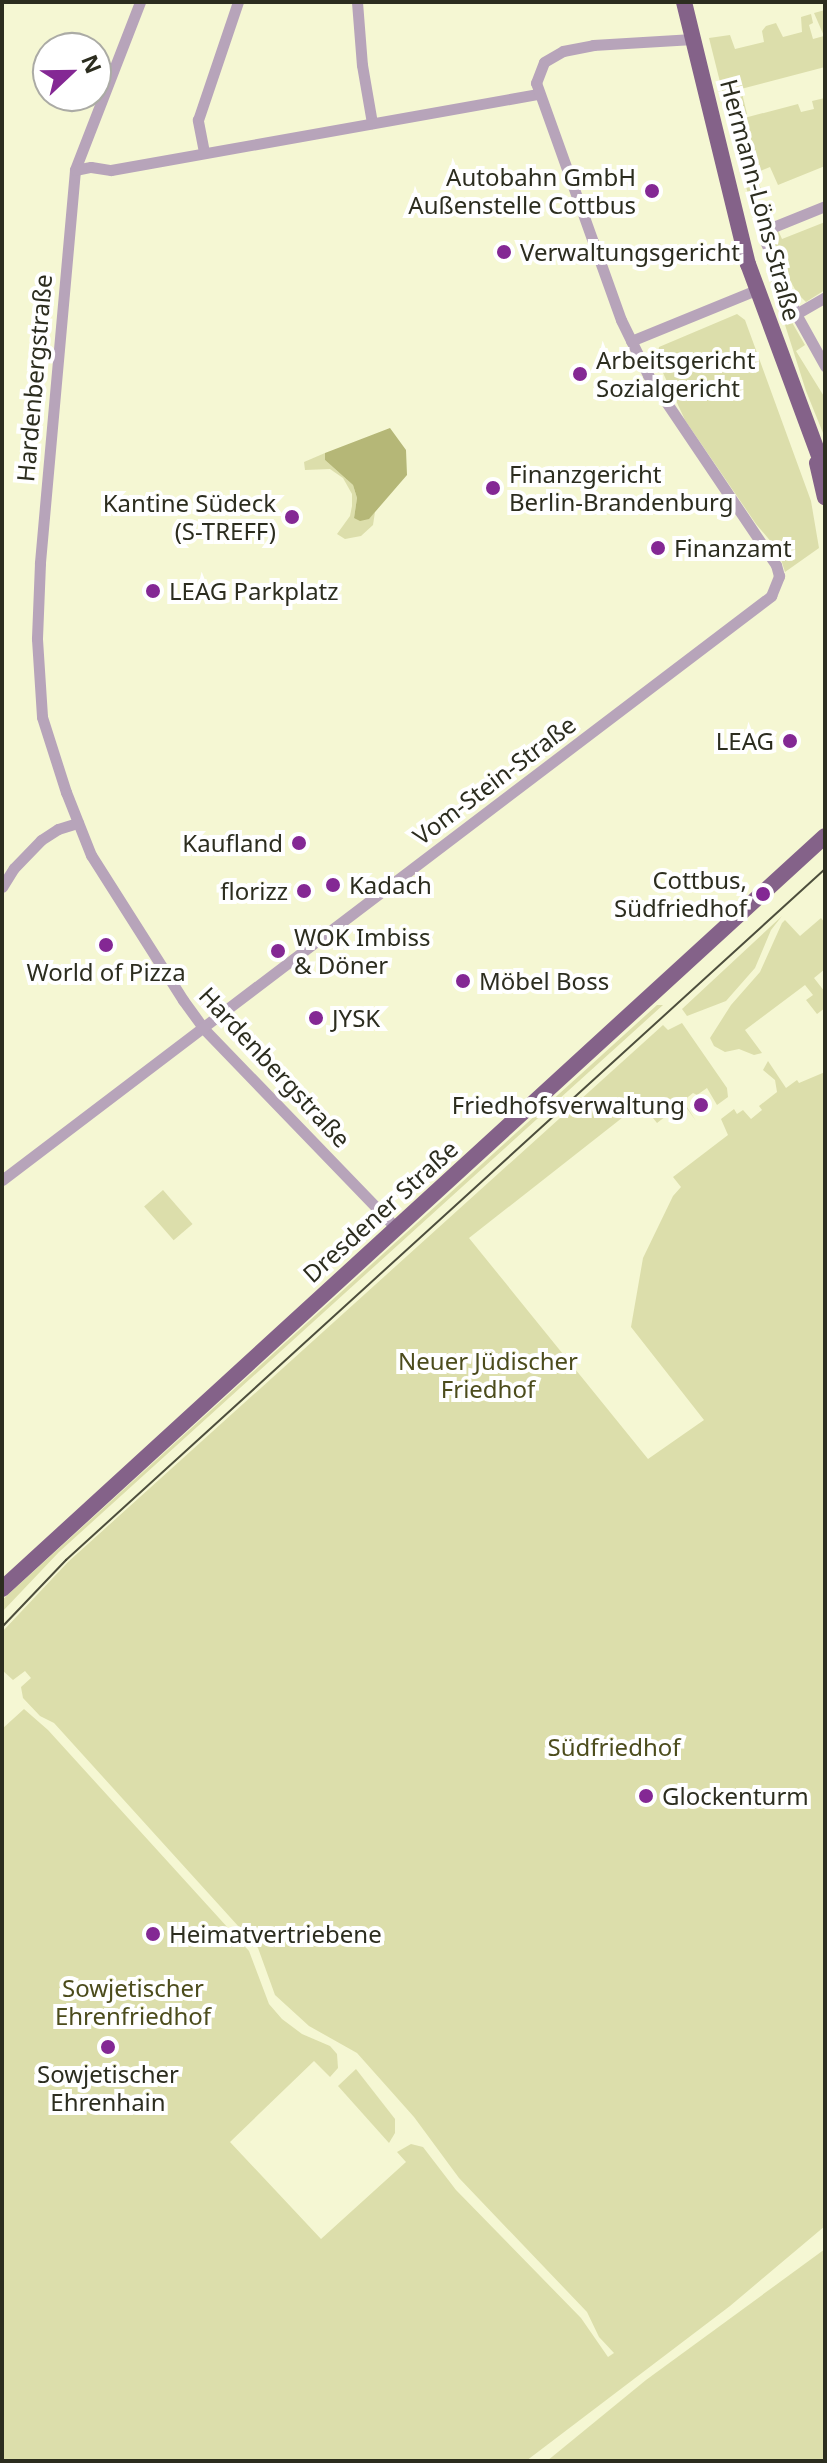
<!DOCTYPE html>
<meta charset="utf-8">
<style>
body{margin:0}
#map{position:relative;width:827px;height:2463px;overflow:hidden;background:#f5f7d3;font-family:"Noto Sans",sans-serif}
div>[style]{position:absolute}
.green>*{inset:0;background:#dcdeab;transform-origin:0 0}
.water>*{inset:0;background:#b5b777}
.minor>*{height:11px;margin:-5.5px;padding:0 5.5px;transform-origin:5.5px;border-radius:5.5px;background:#b7a4ba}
.primary>*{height:16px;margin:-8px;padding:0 8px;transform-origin:8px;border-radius:8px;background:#846289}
.tram>*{height:2px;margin:-1px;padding:0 1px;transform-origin:1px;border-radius:1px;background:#4d4e3c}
.dots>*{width:22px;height:22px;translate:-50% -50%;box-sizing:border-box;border:4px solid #fff;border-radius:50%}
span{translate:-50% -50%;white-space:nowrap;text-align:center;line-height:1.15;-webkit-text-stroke:8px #fff;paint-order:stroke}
.poi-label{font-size:24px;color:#2c2d1f}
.right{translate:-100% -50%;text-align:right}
.left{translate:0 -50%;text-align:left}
.street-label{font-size:24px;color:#2c2d1f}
.park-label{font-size:24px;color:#4c4c1c}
.frame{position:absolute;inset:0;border:4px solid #2c2d1f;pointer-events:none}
.north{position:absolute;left:32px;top:32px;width:80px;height:80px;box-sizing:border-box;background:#fff;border:2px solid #ababa5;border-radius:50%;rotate:68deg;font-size:22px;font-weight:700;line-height:32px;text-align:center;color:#2c2d1f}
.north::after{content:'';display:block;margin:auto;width:28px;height:36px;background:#842894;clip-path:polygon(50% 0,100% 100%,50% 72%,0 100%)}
</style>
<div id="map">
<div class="green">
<i style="clip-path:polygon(825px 10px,825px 67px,741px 89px,747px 114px,729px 118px,709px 38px,730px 35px,735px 49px,764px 42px,762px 31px,766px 26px,776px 23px,783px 37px,802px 32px,801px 17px,811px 14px,813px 23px,809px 25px,813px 39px,824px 36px,814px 13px)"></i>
<i style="clip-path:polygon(825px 98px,825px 166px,778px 185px,770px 167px,755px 173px,761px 189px,748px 194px,729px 122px,798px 104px,801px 112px,814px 109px,812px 101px)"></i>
<i style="clip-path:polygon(825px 222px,825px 290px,806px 302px,797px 293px,781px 264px,772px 238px,778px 230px,782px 239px)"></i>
<i style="clip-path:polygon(766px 265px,781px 303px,805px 345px,796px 351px,825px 398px,825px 438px,806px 391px)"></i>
<i style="clip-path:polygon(737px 314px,745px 320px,811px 501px,819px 548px,785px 572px,778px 550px,756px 524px,685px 420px,657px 360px,659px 347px)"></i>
<i style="clip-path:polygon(325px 453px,325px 460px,353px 485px,357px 498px,354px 518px,368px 519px,375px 512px,373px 525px,361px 536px,345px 539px,337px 534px,350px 516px,352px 506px,352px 494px,343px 478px,330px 469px,305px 470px,304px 462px)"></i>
<i style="clip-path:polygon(782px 916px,771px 930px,755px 968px,726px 1001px,687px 1016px,682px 1009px)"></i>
<i style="clip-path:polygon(821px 918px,825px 923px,825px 969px,814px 978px,825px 992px,825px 1008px,817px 1014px,806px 1000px,813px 995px,805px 985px,745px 1030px,762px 1053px,754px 1055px,739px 1049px,725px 1052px,714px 1046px,710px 1038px,731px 1005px,760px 972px,782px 923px,785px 920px,800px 936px)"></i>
<i style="clip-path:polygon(657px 1005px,663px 1005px,59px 1552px,2px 1612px,2px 1600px)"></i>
<i style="clip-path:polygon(682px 1023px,727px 1088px,728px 1097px,717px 1105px,707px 1088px,697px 1095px,693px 1093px,683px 1101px,696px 1121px,683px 1103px,657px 1123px,641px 1103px,469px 1238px,648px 1459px,704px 1420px,631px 1327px,643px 1258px,673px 1196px,681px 1187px,673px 1177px,728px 1135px,721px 1119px,734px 1109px,737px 1114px,743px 1110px,751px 1119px,762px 1110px,759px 1106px,777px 1092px,775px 1080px,763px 1070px,768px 1061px,786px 1088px,797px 1080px,799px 1083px,825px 1072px,825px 2226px,730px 2306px,526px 2461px,2px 2461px,2px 1729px,24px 1709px,48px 1730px,249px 1951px,269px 2004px,282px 2019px,302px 2034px,330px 2046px,337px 2054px,338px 2068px,330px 2077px,314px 2061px,230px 2142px,321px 2239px,406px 2162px,397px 2152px,411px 2144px,423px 2147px,456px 2190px,581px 2318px,608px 2357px,614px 2353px,599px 2337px,587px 2312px,459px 2178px,414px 2117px,357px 2053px,309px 2026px,275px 1995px,258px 1948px,54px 1723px,40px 1716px,23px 1698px,21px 1687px,31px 1678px,25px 1671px,13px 1680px,2px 1670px,2px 1632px,68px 1562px,663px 1025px,668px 1030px)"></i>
<i style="left:163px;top:1190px;width:45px;height:25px;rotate:49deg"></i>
<i style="clip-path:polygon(356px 2069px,395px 2119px,395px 2133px,389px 2143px,338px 2086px)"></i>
<i style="clip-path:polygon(825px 2249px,825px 2461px,547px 2461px,646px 2380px)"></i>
</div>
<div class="water">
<i style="clip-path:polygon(390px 428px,406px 450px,407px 475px,369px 519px,360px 521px,354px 518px,357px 498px,353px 485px,325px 460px,325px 453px)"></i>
</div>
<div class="minor">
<i style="left:140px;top:2px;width:180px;rotate:111.2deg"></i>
<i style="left:75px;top:170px;width:395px;rotate:95.1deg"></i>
<i style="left:40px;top:563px;width:76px;rotate:92.3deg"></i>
<i style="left:37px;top:639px;width:78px;rotate:86.3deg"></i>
<i style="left:42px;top:717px;width:79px;rotate:72.3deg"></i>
<i style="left:66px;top:792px;width:68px;rotate:68.4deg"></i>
<i style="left:91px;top:855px;width:172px;rotate:57.6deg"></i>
<i style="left:183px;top:1000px;width:36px;rotate:54deg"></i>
<i style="left:204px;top:1029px;width:275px;rotate:46deg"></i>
<i style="left:357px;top:2px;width:63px;rotate:85.5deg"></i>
<i style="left:362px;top:65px;width:59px;rotate:80.2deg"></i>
<i style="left:204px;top:152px;width:33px;rotate:-101deg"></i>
<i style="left:198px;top:120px;width:125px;rotate:-71.3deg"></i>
<i style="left:75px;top:170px;width:16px;rotate:-11deg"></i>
<i style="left:91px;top:167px;width:20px;rotate:9deg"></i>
<i style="left:111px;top:170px;width:434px;rotate:-10.1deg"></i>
<i style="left:825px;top:206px;width:61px;rotate:158deg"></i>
<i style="left:768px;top:229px;width:14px;rotate:98deg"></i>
<i style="left:766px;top:243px;width:77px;rotate:67.1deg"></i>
<i style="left:796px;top:314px;width:60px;rotate:60.9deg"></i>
<i style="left:796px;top:314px;width:34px;rotate:-30deg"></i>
<i style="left:631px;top:341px;width:135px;rotate:-22.2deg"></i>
<i style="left:2px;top:887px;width:22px;rotate:-58deg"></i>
<i style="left:14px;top:868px;width:39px;rotate:-46deg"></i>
<i style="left:41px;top:840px;width:20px;rotate:-33deg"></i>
<i style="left:58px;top:829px;width:21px;rotate:-17deg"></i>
<i style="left:2px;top:1180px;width:966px;rotate:-37.21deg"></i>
<i style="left:771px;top:596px;width:22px;rotate:-68deg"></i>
<i style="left:779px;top:576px;width:11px;rotate:-105deg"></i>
<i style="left:776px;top:565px;width:229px;rotate:-124deg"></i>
<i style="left:648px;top:375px;width:61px;rotate:-116.1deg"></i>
<i style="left:621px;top:320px;width:252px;rotate:-109.7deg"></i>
<i style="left:536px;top:83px;width:22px;rotate:-69deg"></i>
<i style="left:544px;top:62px;width:22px;rotate:-30deg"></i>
<i style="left:563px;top:51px;width:31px;rotate:-11deg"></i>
<i style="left:593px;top:45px;width:100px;rotate:-3.4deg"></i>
</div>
<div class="primary">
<i style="left:684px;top:2px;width:270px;rotate:76.3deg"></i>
<i style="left:748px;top:264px;width:222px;rotate:69.7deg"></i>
<i style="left:817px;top:463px;width:35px;rotate:77deg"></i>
<i style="left:2px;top:1589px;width:1115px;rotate:-42.46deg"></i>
</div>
<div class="tram">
<i style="left:2px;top:1627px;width:93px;rotate:-46.3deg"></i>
<i style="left:66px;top:1560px;width:1026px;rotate:-42.31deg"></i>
</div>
<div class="dots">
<i style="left:652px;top:191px;background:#842894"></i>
<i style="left:504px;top:252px;background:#842894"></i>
<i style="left:580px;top:374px;background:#842894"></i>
<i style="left:493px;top:488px;background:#842894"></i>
<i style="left:292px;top:517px;background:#842894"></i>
<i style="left:658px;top:548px;background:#842894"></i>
<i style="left:153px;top:591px;background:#842894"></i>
<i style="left:790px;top:741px;background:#842894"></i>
<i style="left:299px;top:843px;background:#842894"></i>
<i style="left:333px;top:885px;background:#842894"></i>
<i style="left:304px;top:891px;background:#842894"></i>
<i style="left:763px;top:894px;background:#842894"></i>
<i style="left:106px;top:945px;background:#842894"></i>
<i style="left:278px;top:951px;background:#842894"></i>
<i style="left:463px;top:981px;background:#842894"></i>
<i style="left:316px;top:1018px;background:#842894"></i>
<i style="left:701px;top:1105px;background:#842894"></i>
<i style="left:646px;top:1796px;background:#842894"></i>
<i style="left:153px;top:1934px;background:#842894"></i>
<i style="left:108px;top:2047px;background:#842894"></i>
</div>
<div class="poi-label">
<span class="right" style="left:636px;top:191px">Autobahn GmbH<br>Außenstelle Cottbus</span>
<span class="left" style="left:520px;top:252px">Verwaltungsgericht</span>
<span class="left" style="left:596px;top:374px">Arbeitsgericht<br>Sozialgericht</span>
<span class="left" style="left:509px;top:488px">Finanzgericht<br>Berlin-Brandenburg</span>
<span class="right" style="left:276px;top:517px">Kantine Südeck<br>(S-TREFF)</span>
<span class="left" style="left:674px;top:548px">Finanzamt</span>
<span class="left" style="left:169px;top:591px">LEAG Parkplatz</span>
<span class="right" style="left:774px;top:741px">LEAG</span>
<span class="right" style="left:283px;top:843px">Kaufland</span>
<span class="right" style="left:747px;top:894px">Cottbus,<br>Südfriedhof</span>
<span class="left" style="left:349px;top:885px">Kadach</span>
<span class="right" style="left:288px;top:891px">florizz</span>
<span class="left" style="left:294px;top:951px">WOK Imbiss<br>&amp; Döner</span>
<span style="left:106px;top:972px">World of Pizza</span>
<span class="left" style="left:479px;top:981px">Möbel Boss</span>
<span class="left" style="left:332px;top:1018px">JYSK</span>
<span class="right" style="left:685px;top:1105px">Friedhofsverwaltung</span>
<span class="left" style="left:662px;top:1796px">Glockenturm</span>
<span class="left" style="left:169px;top:1934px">Heimatvertriebene</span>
<span style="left:108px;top:2088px">Sowjetischer<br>Ehrenhain</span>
</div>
<div class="street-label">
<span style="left:761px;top:200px;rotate:75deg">Hermann-Löns-Straße</span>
<span style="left:34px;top:378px;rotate:-85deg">Hardenbergstraße</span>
<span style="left:494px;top:780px;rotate:-37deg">Vom-Stein-Straße</span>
<span style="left:275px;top:1067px;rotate:47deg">Hardenbergstraße</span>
<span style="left:380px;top:1211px;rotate:-42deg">Dresdener Straße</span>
</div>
<div class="park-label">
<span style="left:488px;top:1375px">Neuer Jüdischer<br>Friedhof</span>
<span style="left:614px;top:1747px">Südfriedhof</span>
<span style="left:133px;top:2002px">Sowjetischer<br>Ehrenfriedhof</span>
</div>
<div class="frame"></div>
<div class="north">N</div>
</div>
